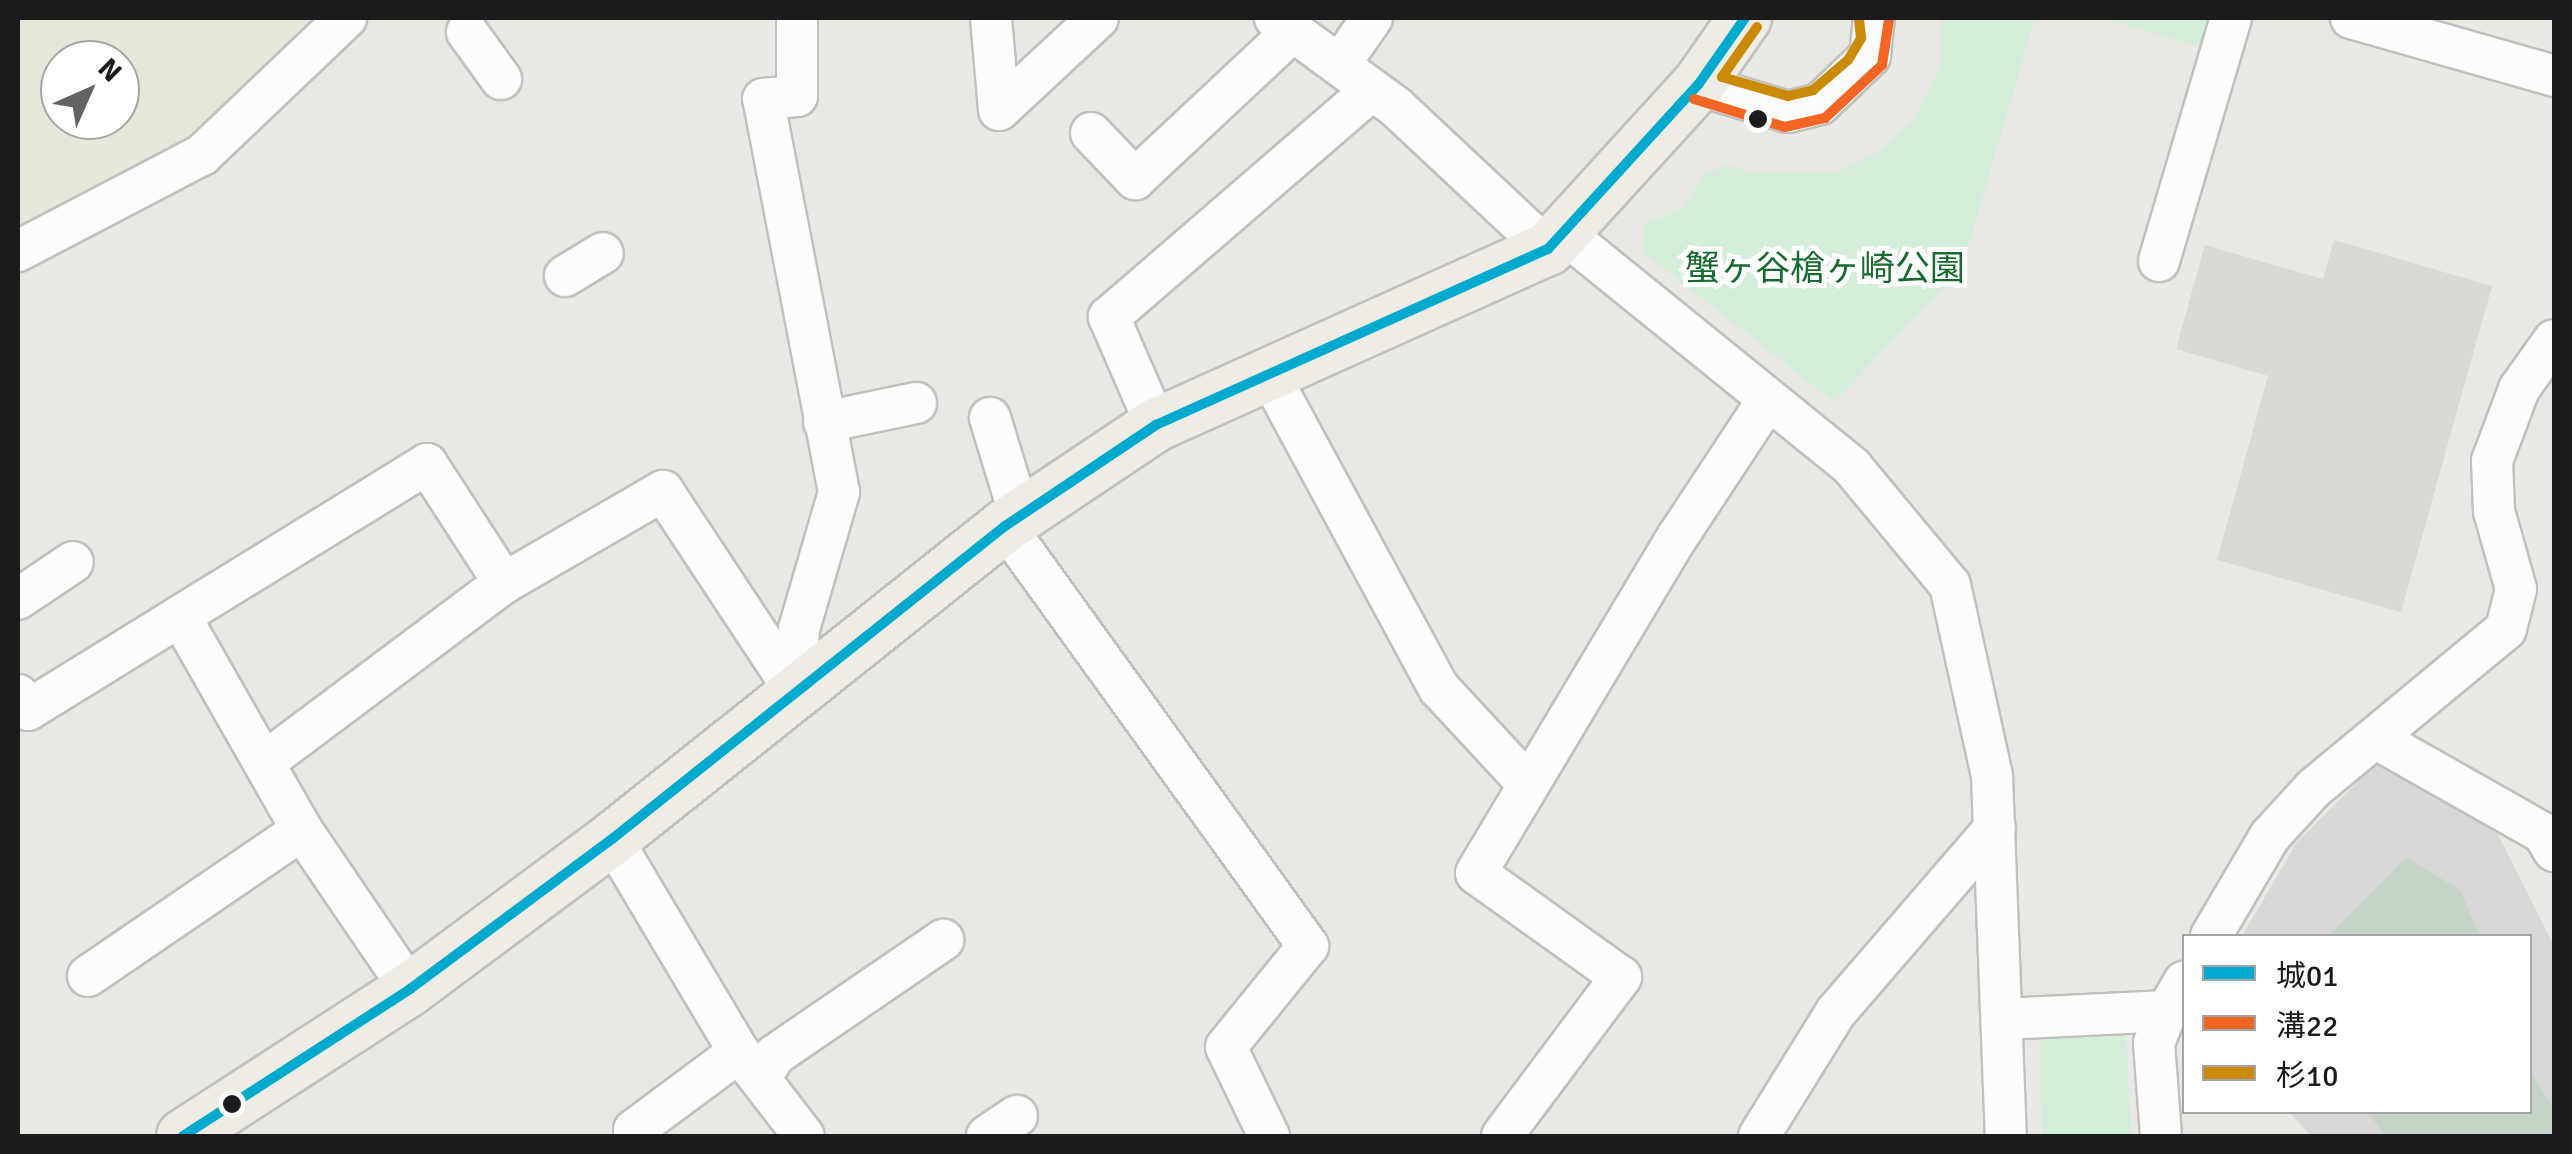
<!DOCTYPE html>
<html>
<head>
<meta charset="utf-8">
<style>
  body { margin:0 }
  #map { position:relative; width:2572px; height:1154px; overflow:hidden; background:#e9e9e4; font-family:Signika,"Noto Sans JP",sans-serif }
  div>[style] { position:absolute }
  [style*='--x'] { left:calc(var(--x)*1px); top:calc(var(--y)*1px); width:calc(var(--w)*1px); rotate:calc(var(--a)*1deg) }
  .residential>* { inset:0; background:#d8d8d5 }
  .religious>* { inset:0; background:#d7d7d5 }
  .farmland>* { inset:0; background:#e5e8d8 }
  .cemetery>* { inset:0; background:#c4d4c7 }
  .park>* { inset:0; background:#d4eed9 }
  .roads { filter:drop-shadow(2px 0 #c0c0be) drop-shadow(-2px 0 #c0c0be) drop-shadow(0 2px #c0c0be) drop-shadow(0 -2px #c0c0be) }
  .minor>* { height:40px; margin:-20px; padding:0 20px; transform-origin:20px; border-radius:20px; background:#fcfcfb }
  .major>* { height:52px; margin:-26px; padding:0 26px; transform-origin:26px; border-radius:26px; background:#eeece4 }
  .bus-1>* { height:10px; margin:-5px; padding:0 5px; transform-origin:5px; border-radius:5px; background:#00a9ce }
  .bus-2>* { height:10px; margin:-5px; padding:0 5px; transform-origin:5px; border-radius:5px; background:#f26522 }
  .bus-3>* { height:10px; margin:-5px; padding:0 5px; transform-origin:5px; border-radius:5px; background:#cb8a05 }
  .dots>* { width:28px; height:28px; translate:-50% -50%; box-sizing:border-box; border:5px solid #fff; border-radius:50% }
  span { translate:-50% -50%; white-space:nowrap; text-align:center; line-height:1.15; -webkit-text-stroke:10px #fff; paint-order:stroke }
  .park-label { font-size:35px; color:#186b2f }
  .frame { position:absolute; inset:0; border:20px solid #1b1b1b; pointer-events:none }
  .legend { position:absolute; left:2182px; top:934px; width:350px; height:180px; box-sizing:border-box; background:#fff; border:2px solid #a4a4a4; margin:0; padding:12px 18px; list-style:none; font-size:30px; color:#1b1b1b }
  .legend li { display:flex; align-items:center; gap:20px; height:50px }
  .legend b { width:50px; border:2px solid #a4a4a4 }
  .north { position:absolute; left:40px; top:40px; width:100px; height:100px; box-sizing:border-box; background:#fff; border:2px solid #a4a4a4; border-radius:50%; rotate:45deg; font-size:28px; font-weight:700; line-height:40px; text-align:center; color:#1b1b1b }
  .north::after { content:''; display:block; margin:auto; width:35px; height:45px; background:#636361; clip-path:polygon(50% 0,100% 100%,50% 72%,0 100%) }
</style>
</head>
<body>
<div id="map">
  <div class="residential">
    <div style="clip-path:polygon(2334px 240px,2492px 286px,2401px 612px,2217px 560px,2268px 376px,2176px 349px,2205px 245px,2323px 279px)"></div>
  </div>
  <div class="religious">
    <div style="clip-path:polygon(2379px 761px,2492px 823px,2554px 946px,2554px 1136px,2311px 1136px,2289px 1112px,2530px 1112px,2530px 936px,2242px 936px,2297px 842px)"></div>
  </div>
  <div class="farmland">
    <div style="clip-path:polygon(evenodd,18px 18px,325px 18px,199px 132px,84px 206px,18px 232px,18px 18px,60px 60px,120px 60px,120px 120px,60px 120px,60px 60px)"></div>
  </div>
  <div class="cemetery">
    <div style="clip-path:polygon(2406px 857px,2460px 890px,2480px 936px,2329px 936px)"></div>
    <div style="clip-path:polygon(2530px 1072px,2554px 1108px,2554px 1136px,2385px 1136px,2368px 1112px,2530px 1112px)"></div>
  </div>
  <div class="park">
    <div style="clip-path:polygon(1941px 18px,2035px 18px,1961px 271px,1834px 402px,1643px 252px,1644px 224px,1681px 210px,1705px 174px,1727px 165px,1755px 173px,1837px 172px,1878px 152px,1915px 118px,1940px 67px)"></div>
    <div style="clip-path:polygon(2103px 18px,2214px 18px,2203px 48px)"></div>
    <div style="clip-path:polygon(2126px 1029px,2131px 1136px,2042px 1136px,2039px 1031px)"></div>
  </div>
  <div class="roads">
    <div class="minor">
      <div style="--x:991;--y:18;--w:92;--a:85"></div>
      <div style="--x:999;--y:110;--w:135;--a:-42.9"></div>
      <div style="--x:1275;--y:18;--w:150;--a:36.3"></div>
      <div style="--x:1396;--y:107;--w:208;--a:43.1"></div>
      <div style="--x:2351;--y:18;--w:211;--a:15.9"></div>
      <div style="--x:467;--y:32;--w:58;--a:54.1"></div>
      <div style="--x:1340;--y:64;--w:56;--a:-55.2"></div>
      <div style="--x:1698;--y:85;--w:94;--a:16.7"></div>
      <div style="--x:1788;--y:112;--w:33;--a:-14"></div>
      <div style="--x:1820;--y:104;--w:69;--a:-43.8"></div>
      <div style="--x:1870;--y:56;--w:38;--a:-84"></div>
      <div style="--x:1091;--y:133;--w:64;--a:46.3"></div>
      <div style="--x:1135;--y:179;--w:215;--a:-43.1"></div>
      <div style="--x:1566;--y:235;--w:368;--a:39"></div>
      <div style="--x:1852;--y:467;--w:153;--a:50.3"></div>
      <div style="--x:1950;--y:585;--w:196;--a:77.6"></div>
      <div style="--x:1992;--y:776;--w:360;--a:87.8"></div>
      <div style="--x:18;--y:251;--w:208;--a:-27.6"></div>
      <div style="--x:202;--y:155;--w:199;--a:-43.6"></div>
      <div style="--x:2159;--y:261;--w:253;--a:-73.5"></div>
      <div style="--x:565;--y:276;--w:44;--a:-31.2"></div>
      <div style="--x:1270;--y:376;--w:355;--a:61.6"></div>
      <div style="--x:1439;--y:688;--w:131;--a:47.2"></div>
      <div style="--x:990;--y:418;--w:102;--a:73"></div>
      <div style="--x:824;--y:422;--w:94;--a:-11.7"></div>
      <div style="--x:1156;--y:425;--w:118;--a:-113.5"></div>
      <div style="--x:1109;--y:317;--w:346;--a:-40.8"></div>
      <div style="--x:1005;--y:526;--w:518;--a:54.19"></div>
      <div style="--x:1308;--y:946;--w:130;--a:129.1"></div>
      <div style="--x:1226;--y:1047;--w:99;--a:64.2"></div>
      <div style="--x:18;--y:599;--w:66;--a:-33.9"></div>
      <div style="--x:795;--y:691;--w:62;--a:-86.3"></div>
      <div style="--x:799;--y:629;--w:143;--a:-73.7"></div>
      <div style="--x:839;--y:492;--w:400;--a:-100.9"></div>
      <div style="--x:763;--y:99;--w:34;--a:-5"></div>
      <div style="--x:797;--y:96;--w:78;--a:-90"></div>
      <div style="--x:18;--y:695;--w:18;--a:56"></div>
      <div style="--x:28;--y:710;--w:179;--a:-31.7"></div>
      <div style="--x:2375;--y:738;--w:193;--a:29.5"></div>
      <div style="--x:2543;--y:833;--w:21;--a:59"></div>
      <div style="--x:266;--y:761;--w:297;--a:-36.8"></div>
      <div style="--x:504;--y:583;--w:184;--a:-30.1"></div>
      <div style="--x:663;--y:491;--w:240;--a:56.6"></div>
      <div style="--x:612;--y:839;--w:248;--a:59.2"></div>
      <div style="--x:739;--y:1052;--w:106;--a:52.3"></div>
      <div style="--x:2211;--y:936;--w:116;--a:-59.5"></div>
      <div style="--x:2270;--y:836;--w:65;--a:-47.5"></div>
      <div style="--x:2314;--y:788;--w:249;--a:-39.6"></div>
      <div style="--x:2506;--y:629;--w:41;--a:-76"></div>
      <div style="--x:2516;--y:589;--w:81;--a:-105.8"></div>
      <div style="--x:2494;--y:511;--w:50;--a:-92.3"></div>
      <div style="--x:2492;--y:461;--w:77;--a:-69.4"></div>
      <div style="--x:2519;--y:389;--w:60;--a:-54.5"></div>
      <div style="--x:88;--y:976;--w:259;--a:-34.3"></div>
      <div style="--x:410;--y:989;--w:192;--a:-124.2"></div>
      <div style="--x:302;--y:830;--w:246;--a:-119.7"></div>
      <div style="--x:180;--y:616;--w:290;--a:-31.6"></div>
      <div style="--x:427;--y:464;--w:142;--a:57.1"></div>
      <div style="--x:2002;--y:1019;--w:165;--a:-2.8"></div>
      <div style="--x:2167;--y:1011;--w:34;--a:-60"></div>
      <div style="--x:762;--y:1075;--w:24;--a:-57"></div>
      <div style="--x:775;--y:1055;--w:204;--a:-34.4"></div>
      <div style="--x:638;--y:1136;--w:7;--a:-124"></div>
      <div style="--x:634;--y:1130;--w:131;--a:-36.6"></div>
      <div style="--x:987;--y:1136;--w:36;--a:-34"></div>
      <div style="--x:1502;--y:1136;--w:199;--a:-53.2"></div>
      <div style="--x:1621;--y:977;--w:178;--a:-144.4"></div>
      <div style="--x:1476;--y:873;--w:393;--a:-59.1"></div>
      <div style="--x:1678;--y:536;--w:162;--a:-56.6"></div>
      <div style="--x:1759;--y:1136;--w:146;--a:-58.2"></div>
      <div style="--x:1836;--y:1012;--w:243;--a:-49.2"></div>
      <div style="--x:2161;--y:1136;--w:93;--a:-94.3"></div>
      <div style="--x:2154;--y:1043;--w:35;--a:-68"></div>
    </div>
    <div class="major">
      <div style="--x:183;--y:1136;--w:270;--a:-32.9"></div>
      <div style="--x:410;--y:989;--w:252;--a:-36.6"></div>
      <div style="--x:612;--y:839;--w:502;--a:-38.54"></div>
      <div style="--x:1005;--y:526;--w:182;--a:-33.8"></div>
      <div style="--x:1156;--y:425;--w:430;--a:-24.2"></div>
      <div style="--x:1548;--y:249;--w:222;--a:-47.6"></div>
      <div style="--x:1698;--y:85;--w:82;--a:-55"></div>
    </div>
  </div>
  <div class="bus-1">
    <div style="--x:183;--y:1136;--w:270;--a:-32.9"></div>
    <div style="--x:410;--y:989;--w:252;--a:-36.6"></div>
    <div style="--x:612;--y:839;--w:502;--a:-38.54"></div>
    <div style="--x:1005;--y:526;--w:182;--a:-33.8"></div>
    <div style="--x:1156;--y:425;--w:430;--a:-24.2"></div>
    <div style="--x:1548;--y:249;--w:222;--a:-47.6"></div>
    <div style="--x:1698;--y:85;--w:82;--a:-55"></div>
  </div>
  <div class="bus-2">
    <div style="--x:1694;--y:99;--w:95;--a:17.1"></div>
    <div style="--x:1785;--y:127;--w:41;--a:-12.7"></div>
    <div style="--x:1825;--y:118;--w:78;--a:-42.9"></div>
    <div style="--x:1882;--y:65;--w:46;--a:-81.2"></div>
  </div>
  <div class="bus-3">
    <div style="--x:1757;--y:27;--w:61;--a:125"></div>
    <div style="--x:1722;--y:77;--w:69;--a:16.1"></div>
    <div style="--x:1788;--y:96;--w:26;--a:-13"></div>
    <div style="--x:1813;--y:90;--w:46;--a:-40.6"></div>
    <div style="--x:1848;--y:60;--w:26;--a:-59"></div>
    <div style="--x:1861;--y:38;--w:19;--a:-96"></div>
  </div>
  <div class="dots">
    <div style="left:1758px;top:119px;background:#1b1b1b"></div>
    <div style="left:232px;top:1104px;background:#1b1b1b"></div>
  </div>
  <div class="park-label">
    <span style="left:1825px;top:269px">蟹ヶ谷槍ヶ崎公園</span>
  </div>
  <div class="frame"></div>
  <ul class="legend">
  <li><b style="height:12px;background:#00a9ce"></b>城01</li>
  <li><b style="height:12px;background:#f26522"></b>溝22</li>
  <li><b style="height:12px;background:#cb8a05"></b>杉10</li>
  </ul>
  <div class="north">N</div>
</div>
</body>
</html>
